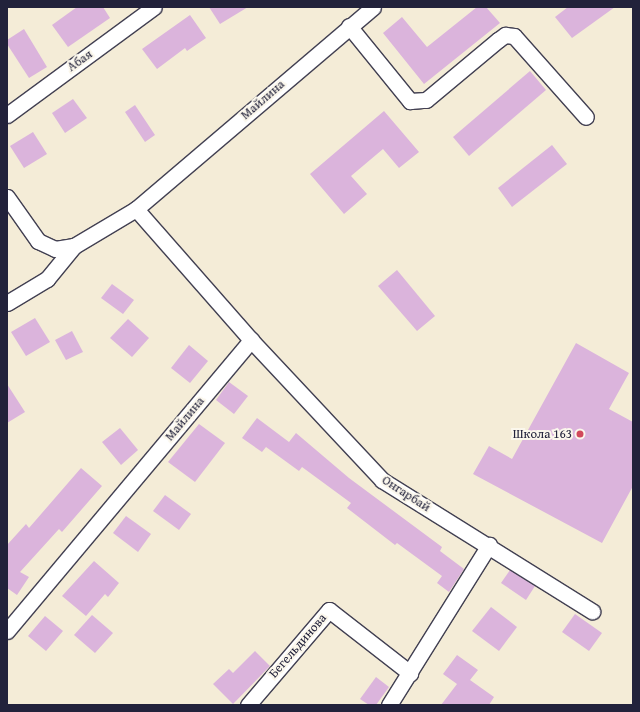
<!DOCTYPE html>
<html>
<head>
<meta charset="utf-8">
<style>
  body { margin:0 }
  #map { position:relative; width:640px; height:712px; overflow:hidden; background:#f4ecd7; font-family:"Gentium Book Plus",serif }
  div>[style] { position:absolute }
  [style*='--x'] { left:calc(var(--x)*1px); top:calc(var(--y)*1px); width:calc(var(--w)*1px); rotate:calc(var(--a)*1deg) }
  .building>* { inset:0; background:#dbb4dc }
  .roads { filter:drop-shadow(1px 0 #424052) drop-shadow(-1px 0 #424052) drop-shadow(0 1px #424052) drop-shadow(0 -1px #424052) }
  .minor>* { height:15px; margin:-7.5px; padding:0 7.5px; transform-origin:7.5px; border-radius:7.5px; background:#fff }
  .dots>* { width:11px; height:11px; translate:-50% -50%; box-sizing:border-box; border:2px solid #fbf7ec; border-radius:50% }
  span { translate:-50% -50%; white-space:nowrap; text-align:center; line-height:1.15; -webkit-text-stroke:4px #fbf7ec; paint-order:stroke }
  .street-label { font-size:13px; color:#22223b }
  .poi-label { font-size:13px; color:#22223b }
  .right { translate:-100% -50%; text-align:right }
  .frame { position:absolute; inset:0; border:8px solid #22223b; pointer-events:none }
</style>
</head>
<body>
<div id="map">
  <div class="building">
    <div style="clip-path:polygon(77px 7px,103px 7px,110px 18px,68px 47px,52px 25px)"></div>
    <div style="clip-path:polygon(209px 7px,248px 7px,220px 24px)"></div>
    <div style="clip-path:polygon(477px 7px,486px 7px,500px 23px,424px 84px,383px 33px,402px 17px,427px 47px)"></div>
    <div style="clip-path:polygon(568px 7px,615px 7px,572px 38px,555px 17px)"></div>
    <div style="clip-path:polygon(190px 15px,206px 38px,187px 51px,185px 48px,157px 69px,142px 49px)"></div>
    <div style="clip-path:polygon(24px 29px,47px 67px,29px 78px,7px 44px,7px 40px)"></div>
    <div style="clip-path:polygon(530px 71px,546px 90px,469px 156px,453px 137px)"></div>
    <div style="clip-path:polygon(73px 99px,87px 118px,65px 133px,52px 113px)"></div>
    <div style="clip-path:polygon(135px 105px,155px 135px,145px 142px,125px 112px)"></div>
    <div style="clip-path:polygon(384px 111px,419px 152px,399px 168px,383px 149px,351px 176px,367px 194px,344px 214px,310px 174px)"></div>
    <div style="clip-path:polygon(33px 132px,47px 154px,24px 168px,10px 146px)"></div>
    <div style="clip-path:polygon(552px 145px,567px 164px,512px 207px,498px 188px)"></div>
    <div style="clip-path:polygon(397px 270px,435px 316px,417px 331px,378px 286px)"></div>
    <div style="clip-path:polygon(112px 284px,134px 300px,123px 314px,101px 298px)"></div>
    <div style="clip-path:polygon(35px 318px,50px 342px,26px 356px,11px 332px)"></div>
    <div style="clip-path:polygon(128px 319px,149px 338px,132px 357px,110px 338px)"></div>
    <div style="clip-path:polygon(72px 331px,83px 352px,66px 360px,55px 340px)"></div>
    <div style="clip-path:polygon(576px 343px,629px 373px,609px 409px,633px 422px,633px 486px,602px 543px,473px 474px,489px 446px,512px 459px)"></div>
    <div style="clip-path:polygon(189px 345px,208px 361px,190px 383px,171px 368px)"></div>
    <div style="clip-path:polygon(229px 382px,248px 396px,234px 414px,216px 400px)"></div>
    <div style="clip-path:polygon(7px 384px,25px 412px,7px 423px)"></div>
    <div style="clip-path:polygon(257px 418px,289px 442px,296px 433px,349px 478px,442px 547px,440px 551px,464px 569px,449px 592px,437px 583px,442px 576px,397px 543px,395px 545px,347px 508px,351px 503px,302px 467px,299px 471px,266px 447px,262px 452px,242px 438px)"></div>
    <div style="clip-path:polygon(199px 424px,225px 443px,195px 482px,168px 462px)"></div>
    <div style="clip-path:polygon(120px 428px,138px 450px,121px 465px,102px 442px)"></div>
    <div style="clip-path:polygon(81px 468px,102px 486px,62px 532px,59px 529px,20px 572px,29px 577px,17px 595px,7px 588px,7px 545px,26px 524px,29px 528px)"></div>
    <div style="clip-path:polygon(165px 495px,191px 514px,179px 530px,153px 511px)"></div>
    <div style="clip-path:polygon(126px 516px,151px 534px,138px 552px,113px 533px)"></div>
    <div style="clip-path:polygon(94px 561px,119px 583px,108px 597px,105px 594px,86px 616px,62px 596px)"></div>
    <div style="clip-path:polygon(510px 570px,535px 586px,526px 600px,501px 583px)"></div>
    <div style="clip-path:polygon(491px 607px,517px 627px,499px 651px,472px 631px)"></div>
    <div style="clip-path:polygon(575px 614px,602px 633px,589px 651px,562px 632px)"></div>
    <div style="clip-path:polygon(92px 615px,113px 633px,95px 653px,74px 635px)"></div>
    <div style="clip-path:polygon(45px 616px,63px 631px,46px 651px,28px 636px)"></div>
    <div style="clip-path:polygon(255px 651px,270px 666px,233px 704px,213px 684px,229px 669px,233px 673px)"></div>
    <div style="clip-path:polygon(457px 655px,478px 670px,470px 680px,494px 697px,489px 705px,441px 705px,457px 684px,443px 674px)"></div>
    <div style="clip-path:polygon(376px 677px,389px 687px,376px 705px,369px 705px,360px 699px)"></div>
  </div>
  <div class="roads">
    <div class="minor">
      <div style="--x:349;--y:26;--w:97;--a:50.9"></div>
      <div style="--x:410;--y:101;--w:16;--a:-4"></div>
      <div style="--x:426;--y:100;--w:94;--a:-39.8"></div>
      <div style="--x:498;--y:40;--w:9;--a:-36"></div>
      <div style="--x:505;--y:35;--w:9;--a:6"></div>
      <div style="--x:514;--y:36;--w:108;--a:48.4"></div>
      <div style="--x:7;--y:115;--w:182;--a:-36.3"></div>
      <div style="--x:7;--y:197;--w:54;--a:54.8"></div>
      <div style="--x:38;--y:241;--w:19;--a:25"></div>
      <div style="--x:55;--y:249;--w:19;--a:-9"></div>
      <div style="--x:74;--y:246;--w:72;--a:-30.8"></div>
      <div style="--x:136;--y:209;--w:311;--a:-40.4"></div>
      <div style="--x:136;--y:209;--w:174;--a:48.7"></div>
      <div style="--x:251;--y:340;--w:192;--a:46.9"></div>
      <div style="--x:382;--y:480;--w:248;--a:32"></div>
      <div style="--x:7;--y:303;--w:47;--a:-31"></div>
      <div style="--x:47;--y:279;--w:43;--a:-50.7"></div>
      <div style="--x:7;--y:631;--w:380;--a:-50"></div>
      <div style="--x:248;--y:705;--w:125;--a:-49.5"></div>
      <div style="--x:329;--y:610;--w:103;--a:37.9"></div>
      <div style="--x:389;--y:705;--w:189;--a:-58"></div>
    </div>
  </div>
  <div class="dots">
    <div style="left:580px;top:434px;background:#d1495b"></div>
  </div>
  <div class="street-label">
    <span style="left:80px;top:61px;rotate:-36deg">Абая</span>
    <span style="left:263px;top:100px;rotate:-41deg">Майлина</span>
    <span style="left:185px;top:419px;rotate:-50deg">Майлина</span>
    <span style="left:406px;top:494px;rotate:33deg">Онгарбай</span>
    <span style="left:298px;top:646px;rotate:-49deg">Бегельдинова</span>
  </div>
  <div class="poi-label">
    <span class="right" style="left:572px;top:434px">Школа 163</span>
  </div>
  <div class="frame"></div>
</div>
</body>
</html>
